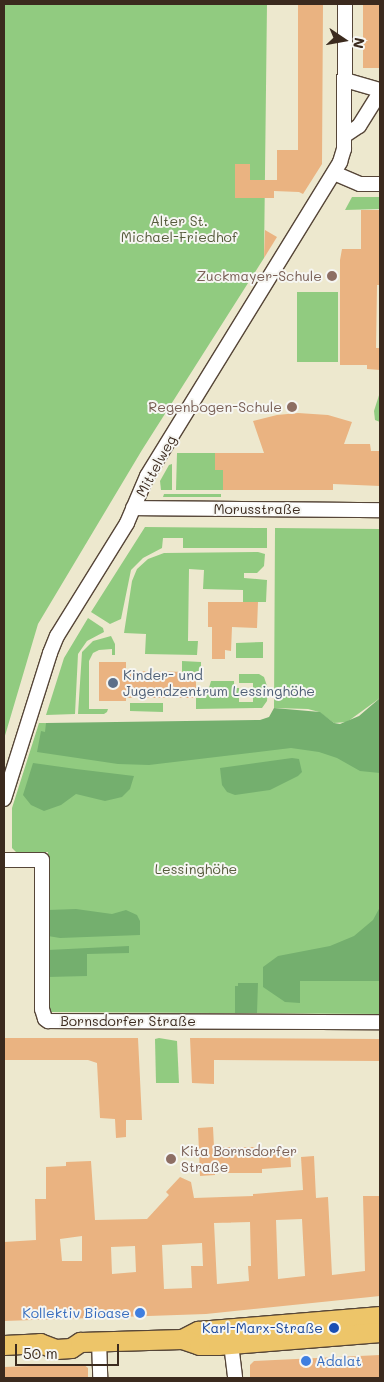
<!DOCTYPE html>
<html>
<head>
<meta charset="utf-8">
<style>
  body { margin:0 }
  #map { position:relative; width:384px; height:1382px; overflow:hidden; background:#ede8ce; font-family:Mali,sans-serif }
  div>[style] { position:absolute }
  [style*='--x'] { left:calc(var(--x)*1px); top:calc(var(--y)*1px); width:calc(var(--w)*1px); rotate:calc(var(--a)*1deg) }
  .green>* { inset:0; background:#91cb80 }
  .forest>* { inset:0; background:#74af6e }
  .building>* { inset:0; background:#eab381 }
  .roads { filter:drop-shadow(1px 0 #564638) drop-shadow(-1px 0 #564638) drop-shadow(0 1px #564638) drop-shadow(0 -1px #564638) }
  .minor>* { height:14px; margin:-7px; padding:0 7px; transform-origin:7px; border-radius:7px; background:#fff }
  .major>* { height:19px; margin:-9.5px; padding:0 9.5px; transform-origin:9.5px; border-radius:9.5px; background:#edc569 }
  .dots>* { width:14px; height:14px; translate:-50% -50%; box-sizing:border-box; border:2px solid #f6f6f2; border-radius:50% }
  span { translate:-50% -50%; white-space:nowrap; text-align:center; line-height:1.15; -webkit-text-stroke:4px #f6f6f2; paint-order:stroke }
  .park-label { font-size:14px; color:#555a3b }
  .education-label { font-size:14px; color:#785e54 }
  .right { translate:-100% -50%; text-align:right }
  .left { translate:0 -50%; text-align:left }
  .street-label { font-size:14px; color:#3b2a1e }
  .service-label { font-size:14px; color:#4e5e75 }
  .shop-label { font-size:14px; color:#366cbe }
  .transit-label { font-size:14px; color:#164399 }
  .frame { position:absolute; inset:0; border:5px solid #3b2a1e; pointer-events:none }
  .north { position:absolute; left:319px; top:15px; width:50px; height:50px; -webkit-text-stroke:4px #f6f6f2; paint-order:stroke; rotate:102deg; font-size:14px; font-weight:700; line-height:20px; text-align:center; color:#3b2a1e }
  .north::after { content:''; display:block; margin:auto; width:18px; height:22px; background:#3b2a1e; clip-path:polygon(50% 0,100% 100%,50% 72%,0 100%) }
  .scale { position:absolute; left:15px; top:1344px; width:104px; height:22px; box-sizing:border-box; border:2px solid #3b2a1e; border-top:0; padding-left:6px; font-size:15px; line-height:18px; white-space:nowrap; color:#3b2a1e; -webkit-text-stroke:4px #f6f6f2; paint-order:stroke }
</style>
</head>
<body>
<div id="map">
  <div class="green">
    <div style="clip-path:polygon(4px 4px,267px 4px,264px 258px,142px 450px,38px 624px,4px 739px)"></div>
    <div style="clip-path:polygon(352px 197px,380px 197px,380px 209px,345px 210px)"></div>
    <div style="clip-path:polygon(297px 292px,338px 292px,338px 362px,297px 362px)"></div>
    <div style="clip-path:polygon(380px 392px,380px 422px,375px 420px,374px 411px)"></div>
    <div style="clip-path:polygon(177px 453px,215px 453px,267px 490px,176px 490px)"></div>
    <div style="clip-path:polygon(172px 464px,172px 490px,161px 490px,160px 481px,169px 465px)"></div>
    <div style="clip-path:polygon(164px 494px,221px 494px,221px 497px,163px 497px)"></div>
    <div style="clip-path:polygon(145px 527px,267px 528px,267px 548px,183px 548px,183px 538px,163px 538px,162px 548px,143px 558px,131px 570px,121px 619px,110px 624px,91px 612px)"></div>
    <div style="clip-path:polygon(275px 528px,380px 529px,380px 698px,347px 722px,334px 723px,319px 712px,308px 709px,274px 708px)"></div>
    <div style="clip-path:polygon(258px 552px,265px 554px,264px 566px,257px 573px,244px 573px,244px 578px,267px 580px,266px 602px,243px 602px,243px 590px,203px 589px,204px 570px,189px 569px,188px 641px,198px 641px,197px 655px,145px 654px,146px 634px,124px 633px,132px 581px,137px 569px,148px 559px,164px 553px)"></div>
    <div style="clip-path:polygon(88px 618px,103px 628px,104px 632px,87px 641px,78px 654px,75px 714px,46px 715px,64px 658px)"></div>
    <div style="clip-path:polygon(111px 636px,115px 644px,115px 655px,112px 655px,112px 649px,99px 650px,93px 653px,89px 661px,89px 709px,108px 709px,107px 712px,104px 714px,78px 714px,82px 652px,93px 641px)"></div>
    <div style="clip-path:polygon(263px 642px,263px 658px,236px 658px,236px 643px)"></div>
    <div style="clip-path:polygon(182px 661px,201px 662px,201px 674px,182px 672px)"></div>
    <div style="clip-path:polygon(239px 674px,259px 674px,264px 677px,268px 689px,267px 701px,262px 708px,196px 709px,196px 698px,206px 698px,211px 681px,234px 681px,234px 688px,239px 688px,239px 702px,253px 702px,253px 683px,239px 683px)"></div>
    <div style="clip-path:polygon(130px 703px,163px 703px,163px 712px,130px 711px)"></div>
    <div style="clip-path:polygon(39px 723px,380px 725px,380px 923px,349px 980px,380px 981px,380px 1014px,49px 1012px,48px 852px,16px 852px,12px 848px,12px 808px)"></div>
    <div style="clip-path:polygon(159px 1038px,177px 1041px,179px 1083px,156px 1083px,155px 1039px)"></div>
  </div>
  <div class="forest">
    <div style="clip-path:polygon(380px 698px,380px 773px,360px 771px,337px 758px,319px 752px,291px 748px,149px 765px,118px 764px,37px 752px,41px 731px,45px 732px,46px 723px,260px 720px,269px 717px,274px 708px,320px 712px,334px 723px,340px 724px,359px 716px)"></div>
    <div style="clip-path:polygon(292px 758px,299px 759px,302px 772px,298px 776px,270px 790px,235px 795px,227px 792px,222px 785px,220px 768px)"></div>
    <div style="clip-path:polygon(33px 763px,76px 769px,134px 776px,130px 789px,122px 797px,105px 801px,76px 794px,61px 805px,44px 811px,31px 805px,23px 795px)"></div>
    <div style="clip-path:polygon(380px 907px,380px 981px,300px 981px,300px 1003px,285px 1002px,263px 987px,263px 967px,278px 956px,330px 946px,354px 936px,373px 920px)"></div>
    <div style="clip-path:polygon(76px 909px,112px 914px,126px 910px,137px 915px,140px 921px,140px 935px,60px 938px,48px 936px,48px 910px)"></div>
    <div style="clip-path:polygon(129px 946px,129px 953px,87px 954px,87px 976px,48px 977px,48px 950px)"></div>
    <div style="clip-path:polygon(238px 983px,258px 983px,257px 1013px,235px 1013px,235px 986px,238px 986px)"></div>
  </div>
  <div class="building">
    <div style="clip-path:polygon(298px 4px,323px 4px,322px 164px,303px 194px,299px 192px,274px 191px,274px 198px,235px 198px,235px 164px,250px 164px,250px 180px,277px 180px,277px 150px,298px 150px)"></div>
    <div style="clip-path:polygon(363px 4px,380px 4px,380px 68px,363px 68px)"></div>
    <div style="clip-path:polygon(361px 210px,380px 210px,380px 285px,377px 285px,376px 348px,380px 348px,380px 370px,367px 369px,367px 365px,340px 365px,340px 260px,342px 249px,361px 249px)"></div>
    <div style="clip-path:polygon(265px 230px,277px 237px,264px 258px)"></div>
    <div style="clip-path:polygon(298px 413px,328px 415px,352px 422px,344px 444px,370px 444px,371px 451px,380px 451px,380px 486px,333px 484px,333px 490px,223px 490px,223px 470px,215px 470px,215px 453px,264px 453px,253px 421px,277px 415px)"></div>
    <div style="clip-path:polygon(208px 602px,258px 602px,257px 628px,232px 627px,231px 651px,225px 650px,225px 659px,212px 659px,212px 627px,208px 627px)"></div>
    <div style="clip-path:polygon(99px 662px,126px 662px,126px 671px,196px 672px,196px 698px,126px 698px,126px 701px,99px 701px)"></div>
    <div style="clip-path:polygon(4px 1038px,138px 1038px,142px 1120px,126px 1120px,126px 1137px,116px 1138px,115px 1119px,100px 1118px,97px 1063px,88px 1060px,4px 1060px)"></div>
    <div style="clip-path:polygon(190px 1038px,380px 1039px,380px 1061px,214px 1060px,214px 1084px,192px 1083px)"></div>
    <div style="clip-path:polygon(213px 1127px,214px 1147px,261px 1147px,261px 1150px,290px 1149px,291px 1167px,262px 1169px,262px 1173px,215px 1173px,215px 1175px,200px 1176px,198px 1128px)"></div>
    <div style="clip-path:polygon(evenodd,314px 1156px,316px 1198px,328px 1197px,332px 1275px,365px 1271px,363px 1196px,380px 1196px,380px 1296px,206px 1314px,4px 1321px,4px 1242px,36px 1240px,35px 1199px,46px 1199px,46px 1167px,66px 1166px,66px 1162px,91px 1161px,95px 1220px,147px 1219px,169px 1195px,166px 1192px,180px 1177px,191px 1182px,194px 1198px,253px 1196px,253px 1194px,303px 1190px,301px 1157px,314px 1156px,302px 1219px,305px 1276px,278px 1279px,276px 1220px,302px 1219px,314px 1156px,250px 1222px,251px 1266px,248px 1266px,249px 1281px,217px 1284px,214px 1223px,250px 1222px,314px 1156px,82px 1236px,82px 1261px,62px 1261px,60px 1239px,82px 1236px,314px 1156px,202px 1243px,203px 1266px,191px 1266px,192px 1288px,164px 1289px,162px 1245px,202px 1243px,314px 1156px,135px 1246px,136px 1272px,112px 1274px,111px 1247px,135px 1246px)"></div>
    <div style="clip-path:polygon(380px 1355px,380px 1378px,250px 1378px,250px 1365px,254px 1361px)"></div>
    <div style="clip-path:polygon(83px 1364px,88px 1368px,88px 1378px,4px 1378px,4px 1367px)"></div>
  </div>
  <div class="roads">
    <div class="minor">
      <div style="--x:345;--y:80;--w:36;--a:16"></div>
      <div style="--x:344;--y:136;--w:18;--a:-34"></div>
      <div style="--x:359;--y:126;--w:40;--a:-58"></div>
      <div style="--x:334;--y:173;--w:28;--a:23"></div>
      <div style="--x:360;--y:184;--w:20;--a:0"></div>
      <div style="--x:133;--y:508;--w:247;--a:0.5"></div>
      <div style="--x:4;--y:799;--w:153;--a:-72.5"></div>
      <div style="--x:50;--y:653;--w:18;--a:-68"></div>
      <div style="--x:57;--y:636;--w:133;--a:-58.2"></div>
      <div style="--x:127;--y:523;--w:51;--a:-66.9"></div>
      <div style="--x:147;--y:476;--w:369;--a:-58.4"></div>
      <div style="--x:340;--y:162;--w:14;--a:-73"></div>
      <div style="--x:344;--y:149;--w:145;--a:-89.6"></div>
      <div style="--x:4;--y:860;--w:38;--a:0"></div>
      <div style="--x:42;--y:860;--w:149;--a:90"></div>
      <div style="--x:42;--y:1009;--w:10;--a:73"></div>
      <div style="--x:45;--y:1019;--w:4;--a:34"></div>
      <div style="--x:48;--y:1021;--w:332;--a:0.2"></div>
      <div style="--x:99;--y:1341;--w:37;--a:88"></div>
      <div style="--x:231;--y:1344;--w:34;--a:83"></div>
    </div>
    <div class="major">
      <div style="--x:182;--y:1339;--w:18;--a:-27"></div>
      <div style="--x:198;--y:1331;--w:183;--a:-4.7"></div>
      <div style="--x:4;--y:1345;--w:36;--a:-3"></div>
      <div style="--x:40;--y:1343;--w:17;--a:21"></div>
      <div style="--x:56;--y:1349;--w:15;--a:-4"></div>
      <div style="--x:71;--y:1348;--w:11;--a:-34"></div>
      <div style="--x:80;--y:1342;--w:102;--a:-1.7"></div>
      <div style="--x:182;--y:1339;--w:18;--a:19"></div>
      <div style="--x:199;--y:1345;--w:19;--a:0"></div>
      <div style="--x:218;--y:1345;--w:163;--a:-4.6"></div>
    </div>
  </div>
  <div class="dots">
    <div style="left:332px;top:276px;background:#8d6e63"></div>
    <div style="left:292px;top:407px;background:#8d6e63"></div>
    <div style="left:113px;top:683px;background:#5c6f8a"></div>
    <div style="left:171px;top:1159px;background:#8d6e63"></div>
    <div style="left:140px;top:1313px;background:#3f7fe0"></div>
    <div style="left:334px;top:1328px;background:#1a4fb4"></div>
    <div style="left:306px;top:1361px;background:#3f7fe0"></div>
  </div>
  <div class="park-label">
    <span style="left:179px;top:229px">Alter St.<br>Michael-Friedhof</span>
    <span style="left:196px;top:869px">Lessinghöhe</span>
  </div>
  <div class="education-label">
    <span class="right" style="left:322px;top:276px">Zuckmayer-Schule</span>
    <span class="right" style="left:282px;top:407px">Regenbogen-Schule</span>
    <span class="left" style="left:181px;top:1159px">Kita Bornsdorfer<br>Straße</span>
  </div>
  <div class="street-label">
    <span style="left:156px;top:466px;rotate:-61deg">Mittelweg</span>
    <span style="left:257px;top:509px">Morusstraße</span>
    <span style="left:128px;top:1021px">Bornsdorfer Straße</span>
  </div>
  <div class="service-label">
    <span class="left" style="left:123px;top:683px">Kinder- und<br>Jugendzentrum Lessinghöhe</span>
  </div>
  <div class="shop-label">
    <span class="right" style="left:130px;top:1313px">Kollektiv Bioase</span>
    <span class="left" style="left:316px;top:1361px">Adalat</span>
  </div>
  <div class="transit-label">
    <span class="right" style="left:323px;top:1328px">Karl-Marx-Straße</span>
  </div>
  <div class="frame"></div>
  <div class="north">N</div>
  <div class="scale">50 m</div>
</div>
</body>
</html>
